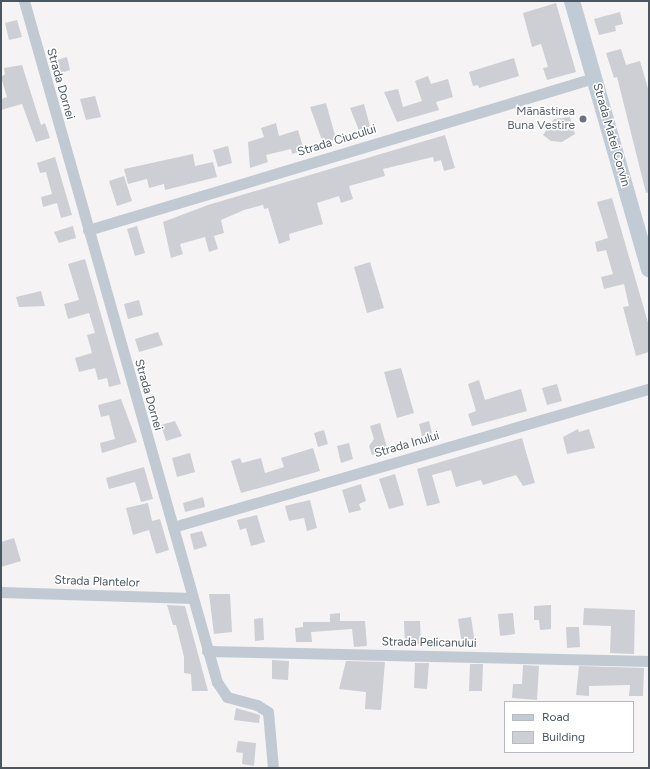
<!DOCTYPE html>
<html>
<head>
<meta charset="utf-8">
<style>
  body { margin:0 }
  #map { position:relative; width:650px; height:769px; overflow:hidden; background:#f5f3f3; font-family:Figtree,sans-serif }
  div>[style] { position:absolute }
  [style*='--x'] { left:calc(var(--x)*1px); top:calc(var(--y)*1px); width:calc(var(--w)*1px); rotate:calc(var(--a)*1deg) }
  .building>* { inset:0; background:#cdcfd5 }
  .minor>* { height:11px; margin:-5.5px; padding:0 5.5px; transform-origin:5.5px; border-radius:5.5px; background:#c1cad2 }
  .secondary>* { height:16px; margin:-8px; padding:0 8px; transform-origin:8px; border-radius:8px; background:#c1cbd6 }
  .dots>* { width:11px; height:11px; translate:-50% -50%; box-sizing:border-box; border:2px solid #fff; border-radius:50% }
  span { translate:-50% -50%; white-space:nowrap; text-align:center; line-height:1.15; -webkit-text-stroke:3px #fff; paint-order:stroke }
  .street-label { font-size:12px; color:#4a5661 }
  .worship-label { font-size:12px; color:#5b616d }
  .right { translate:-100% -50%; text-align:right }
  .frame { position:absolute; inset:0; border:2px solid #4a5661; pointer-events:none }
  .legend { position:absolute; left:504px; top:701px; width:130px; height:52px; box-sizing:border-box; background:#fff; border:1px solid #b7bbc0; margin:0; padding:5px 7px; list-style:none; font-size:12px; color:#4a5661 }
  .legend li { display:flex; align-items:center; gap:8px; height:20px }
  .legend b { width:20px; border:1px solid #b7bbc0 }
</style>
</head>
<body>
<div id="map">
  <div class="building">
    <div style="clip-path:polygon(556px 3px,576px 72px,547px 80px,543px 68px,548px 67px,541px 44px,532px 47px,523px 13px)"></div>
    <div style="clip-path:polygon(620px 12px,623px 24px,615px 26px,616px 31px,599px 35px,594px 19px)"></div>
    <div style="clip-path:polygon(17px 20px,22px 37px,9px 40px,5px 23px)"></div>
    <div style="clip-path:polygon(621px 49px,626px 65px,640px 61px,649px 92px,649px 192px,646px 193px,617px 77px,614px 78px,606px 53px)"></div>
    <div style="clip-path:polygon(67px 57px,70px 70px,58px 74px,54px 61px)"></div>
    <div style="clip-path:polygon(514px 58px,519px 76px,479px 88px,478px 85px,473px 86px,469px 72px)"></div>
    <div style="clip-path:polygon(22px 65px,41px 125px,45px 123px,50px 138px,36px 142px,22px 104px,1px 110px,1px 99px,7px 97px,1px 77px,5px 74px,4px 68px)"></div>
    <div style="clip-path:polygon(428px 76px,431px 84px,448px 79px,453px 97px,436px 102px,439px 110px,397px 122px,384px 92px,398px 89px,403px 107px,422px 101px,415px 81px)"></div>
    <div style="clip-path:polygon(95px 96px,101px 117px,86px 120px,80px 99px)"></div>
    <div style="clip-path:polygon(326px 103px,336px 139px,323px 143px,310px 107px)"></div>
    <div style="clip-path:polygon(364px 104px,371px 130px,360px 133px,350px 108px)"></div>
    <div style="clip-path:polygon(570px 117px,575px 134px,562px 142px,551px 141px,543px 135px,554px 119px)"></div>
    <div style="clip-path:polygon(276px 123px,279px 136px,298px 130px,304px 150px,292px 154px,291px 149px,266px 155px,268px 162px,250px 168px,248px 142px,264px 137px,261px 128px)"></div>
    <div style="clip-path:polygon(445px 135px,455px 168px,444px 171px,441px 160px,434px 162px,433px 157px,383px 169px,385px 176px,349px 186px,353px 199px,341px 203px,339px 196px,317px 203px,323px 224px,289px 234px,290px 240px,279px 244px,268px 208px,264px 209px,263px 205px,244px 210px,221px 220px,224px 233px,214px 236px,218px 249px,209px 252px,205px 237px,180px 244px,183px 254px,171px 258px,163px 222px,208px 205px)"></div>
    <div style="clip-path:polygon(228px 146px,232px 163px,218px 167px,213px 150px)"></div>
    <div style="clip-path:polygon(193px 154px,195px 166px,213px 162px,217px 177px,165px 190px,164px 184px,149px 188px,147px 179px,128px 184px,124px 169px)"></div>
    <div style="clip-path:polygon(55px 157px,72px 215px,61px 218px,57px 203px,43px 207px,41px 197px,52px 194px,46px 172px,40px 173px,37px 163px)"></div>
    <div style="clip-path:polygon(124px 176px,132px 201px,117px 206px,109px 181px)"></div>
    <div style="clip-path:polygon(612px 198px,649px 326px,649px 352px,636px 356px,623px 307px,629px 306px,624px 284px,604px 289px,601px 277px,613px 274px,606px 250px,597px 252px,595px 242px,608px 238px,597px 202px)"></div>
    <div style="clip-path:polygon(73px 226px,76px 238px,59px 243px,54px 232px)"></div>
    <div style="clip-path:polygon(137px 226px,145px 253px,135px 256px,127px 229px)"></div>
    <div style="clip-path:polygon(85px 259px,121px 384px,109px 387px,107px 378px,98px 380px,95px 368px,79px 372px,75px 358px,92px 353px,87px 335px,95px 333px,89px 313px,68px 319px,64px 304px,79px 300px,68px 264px)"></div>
    <div style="clip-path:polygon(370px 262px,384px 308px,367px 313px,354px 267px)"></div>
    <div style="clip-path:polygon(41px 291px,45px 306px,19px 307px,16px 297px)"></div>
    <div style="clip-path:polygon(139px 300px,143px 315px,128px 319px,124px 304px)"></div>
    <div style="clip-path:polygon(158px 332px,163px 345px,139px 352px,135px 339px)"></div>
    <div style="clip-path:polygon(401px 368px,414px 413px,397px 418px,384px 372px)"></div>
    <div style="clip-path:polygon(479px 380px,485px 400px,521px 389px,527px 411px,472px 426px,468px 414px,476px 411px,468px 384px)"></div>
    <div style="clip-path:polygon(557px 384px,562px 401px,547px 405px,542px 388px)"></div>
    <div style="clip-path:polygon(121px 399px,137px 442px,102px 453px,100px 443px,115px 439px,109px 415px,101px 417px,98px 405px)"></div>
    <div style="clip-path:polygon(175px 421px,182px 436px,166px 441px,161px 425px)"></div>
    <div style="clip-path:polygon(429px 421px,433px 437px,423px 440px,419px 424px)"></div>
    <div style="clip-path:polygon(380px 423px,388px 451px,372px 455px,369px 446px,374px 439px,370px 426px)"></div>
    <div style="clip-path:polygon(578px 429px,579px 432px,589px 429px,595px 448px,567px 454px,563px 437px)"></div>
    <div style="clip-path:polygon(324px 430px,328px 444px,318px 447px,314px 433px)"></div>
    <div style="clip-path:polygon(522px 438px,535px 483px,523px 486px,516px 475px,483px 485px,481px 480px,456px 487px,451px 470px,432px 475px,440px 503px,427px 506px,417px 469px)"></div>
    <div style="clip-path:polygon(349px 443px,353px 459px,341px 463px,337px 446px)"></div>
    <div style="clip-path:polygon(313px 448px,320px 471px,241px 493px,231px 461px,240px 458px,242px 463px,261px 458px,265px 473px,284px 467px,281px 458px)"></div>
    <div style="clip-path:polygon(190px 453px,195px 472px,177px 477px,172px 458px)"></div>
    <div style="clip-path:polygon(144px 467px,153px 499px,141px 502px,135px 482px,109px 489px,106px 478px)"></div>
    <div style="clip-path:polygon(395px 474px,404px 505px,389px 509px,379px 479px)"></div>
    <div style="clip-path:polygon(361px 484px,366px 501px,359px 504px,361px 510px,349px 513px,342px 490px)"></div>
    <div style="clip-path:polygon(203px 497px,205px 507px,185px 512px,183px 503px)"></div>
    <div style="clip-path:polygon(310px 500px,317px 528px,307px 531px,304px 518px,289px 521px,285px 506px)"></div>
    <div style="clip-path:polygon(148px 503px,152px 521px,160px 519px,169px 550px,156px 554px,149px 530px,133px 535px,126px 508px)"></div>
    <div style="clip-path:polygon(257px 515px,265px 542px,251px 546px,246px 528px,240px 530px,237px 520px)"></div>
    <div style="clip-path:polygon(202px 531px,207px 546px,194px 550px,190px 534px)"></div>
    <div style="clip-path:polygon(14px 538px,21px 561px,1px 567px,1px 542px)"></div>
    <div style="clip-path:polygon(209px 594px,230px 594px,232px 632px,214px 634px)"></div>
    <div style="clip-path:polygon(167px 605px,185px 606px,208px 691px,192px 691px,191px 674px,184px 673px,184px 657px,176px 625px,173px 625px)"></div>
    <div style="clip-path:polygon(551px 605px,551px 629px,540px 630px,539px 620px,534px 620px,534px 606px)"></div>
    <div style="clip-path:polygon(584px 608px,635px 610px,634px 654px,610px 653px,611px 626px,583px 625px)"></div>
    <div style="clip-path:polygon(340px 613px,340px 621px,365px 621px,367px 646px,354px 647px,352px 629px,311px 632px,312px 642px,296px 642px,295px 628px,303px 627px,303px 622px,330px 622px,330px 614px)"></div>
    <div style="clip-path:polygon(513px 613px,515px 634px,500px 636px,498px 614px)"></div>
    <div style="clip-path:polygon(471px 617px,475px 644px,462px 645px,458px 619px)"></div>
    <div style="clip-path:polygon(263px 618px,264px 640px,255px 641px,254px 619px)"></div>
    <div style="clip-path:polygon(404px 621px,420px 621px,421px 644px,405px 645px)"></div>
    <div style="clip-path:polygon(566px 627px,579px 627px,580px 647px,567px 648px)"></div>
    <div style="clip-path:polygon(272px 660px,289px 661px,288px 680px,272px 679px)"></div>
    <div style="clip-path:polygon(346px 661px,385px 662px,381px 710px,365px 709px,366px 692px,339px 689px)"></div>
    <div style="clip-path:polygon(415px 663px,429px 663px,427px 689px,414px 688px)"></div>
    <div style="clip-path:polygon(470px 664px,483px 664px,482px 691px,469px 691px)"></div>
    <div style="clip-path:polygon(523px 665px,539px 666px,537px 700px,512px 698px,513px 684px,522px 684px)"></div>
    <div style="clip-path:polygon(579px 666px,644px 668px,643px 696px,629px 696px,630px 685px,589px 686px,589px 696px,576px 695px)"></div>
    <div style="clip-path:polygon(236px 708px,260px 715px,259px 723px,234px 720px)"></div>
    <div style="clip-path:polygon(238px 741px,256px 743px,254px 766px,242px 764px,243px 753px,236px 752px)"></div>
  </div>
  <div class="minor">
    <div style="--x:24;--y:1;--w:708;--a:74.18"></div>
    <div style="--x:217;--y:682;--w:18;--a:56"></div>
    <div style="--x:227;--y:697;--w:31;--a:15"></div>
    <div style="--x:257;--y:705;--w:13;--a:32"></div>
    <div style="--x:268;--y:712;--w:56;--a:84.9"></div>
    <div style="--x:88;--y:230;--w:528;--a:-16.72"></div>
    <div style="--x:173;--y:527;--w:496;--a:-16.2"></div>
    <div style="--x:1;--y:592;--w:191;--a:1.8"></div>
    <div style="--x:207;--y:651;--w:442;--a:1.3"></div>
  </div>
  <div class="secondary">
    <div style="--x:572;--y:1;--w:279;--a:74"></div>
  </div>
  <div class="dots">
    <div style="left:583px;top:119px;background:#6b7280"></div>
  </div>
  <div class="street-label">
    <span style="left:60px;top:84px;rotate:74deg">Strada Dornei</span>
    <span style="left:611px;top:135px;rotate:74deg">Strada Matei Corvin</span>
    <span style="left:337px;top:141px;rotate:-17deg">Strada Ciucului</span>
    <span style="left:148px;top:395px;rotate:74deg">Strada Dornei</span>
    <span style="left:407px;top:445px;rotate:-16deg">Strada Inului</span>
    <span style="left:97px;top:582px;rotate:2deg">Strada Plantelor</span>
    <span style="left:429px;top:643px;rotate:1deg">Strada Pelicanului</span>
  </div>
  <div class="worship-label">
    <span class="right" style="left:575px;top:119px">Mănăstirea<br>Buna Vestire</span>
  </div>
  <div class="frame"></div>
  <ul class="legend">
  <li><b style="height:5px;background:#c1cbd6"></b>Road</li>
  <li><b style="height:11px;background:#cdcfd5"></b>Building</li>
  </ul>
</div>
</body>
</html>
